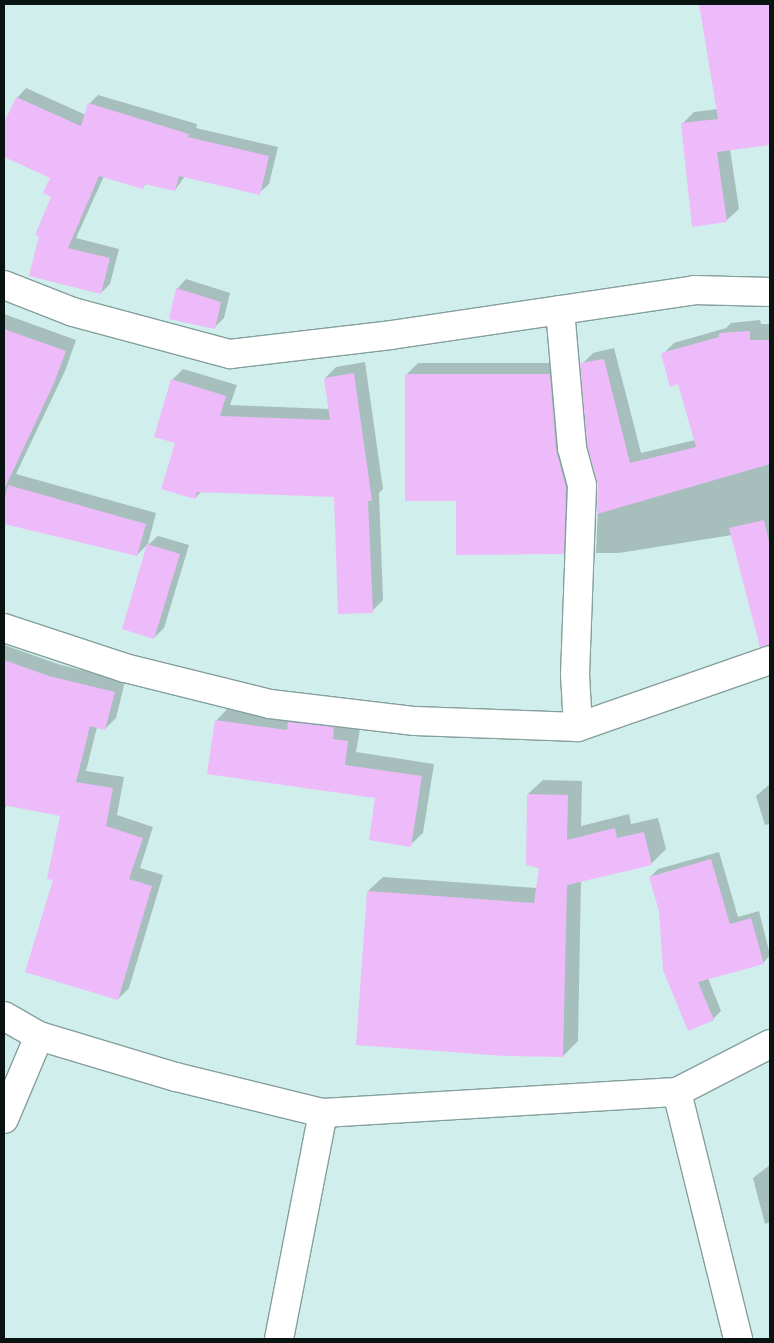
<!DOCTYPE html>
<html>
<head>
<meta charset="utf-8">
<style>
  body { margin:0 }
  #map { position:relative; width:774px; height:1343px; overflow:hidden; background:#d0eeeb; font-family:Jost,sans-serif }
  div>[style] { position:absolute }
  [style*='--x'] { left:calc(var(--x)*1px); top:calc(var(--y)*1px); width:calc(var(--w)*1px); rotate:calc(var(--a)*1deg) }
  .shadow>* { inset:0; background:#0003 }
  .building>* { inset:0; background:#eebbfa }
  .roads { filter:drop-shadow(1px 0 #849f9d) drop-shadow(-1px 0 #849f9d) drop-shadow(0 1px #849f9d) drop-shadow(0 -1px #849f9d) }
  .street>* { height:28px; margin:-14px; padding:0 14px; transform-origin:14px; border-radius:14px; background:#fff }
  span { translate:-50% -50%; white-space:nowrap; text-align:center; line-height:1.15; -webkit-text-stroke:4px #d0eeeb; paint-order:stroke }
  .frame { position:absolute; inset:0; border:5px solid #081312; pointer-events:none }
</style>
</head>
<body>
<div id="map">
  <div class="shadow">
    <div style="clip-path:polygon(700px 4px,770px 4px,770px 144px,730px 149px,739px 209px,727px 220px,693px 225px,682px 124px,694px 112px,718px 109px)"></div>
    <div style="clip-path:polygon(26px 88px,86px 115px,89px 104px,98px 95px,197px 124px,196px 128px,278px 147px,269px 184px,259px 193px,185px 176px,175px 190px,147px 183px,143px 187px,104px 176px,76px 238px,119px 249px,110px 284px,101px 293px,30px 275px,53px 196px,52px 177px,4px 156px,4px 126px,17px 98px)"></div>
    <div style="clip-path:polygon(186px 279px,230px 293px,224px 318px,215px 327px,177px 289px)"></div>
    <div style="clip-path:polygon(4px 314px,76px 340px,65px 371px,16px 474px,156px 513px,148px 544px,137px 555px,4px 522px,4px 385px,12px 367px,4px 364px)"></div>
    <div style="clip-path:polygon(760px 320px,761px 324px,770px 324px,770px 596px,749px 601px,732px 535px,619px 553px,596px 553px,599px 485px,582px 364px,593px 353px,614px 348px,641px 453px,695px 440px,679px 383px,663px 354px,674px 343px,726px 328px,731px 323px)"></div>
    <div style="clip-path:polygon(365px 362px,383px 489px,379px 493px,383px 600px,372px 611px,335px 496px,202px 491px,195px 498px,177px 442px,172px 380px,183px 369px,237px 385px,230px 405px,329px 409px,325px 378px,336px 367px)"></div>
    <div style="clip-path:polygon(418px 363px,561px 363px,575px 541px,563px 553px,457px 500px,406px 375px)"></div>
    <div style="clip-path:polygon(158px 536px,189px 545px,164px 628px,154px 638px,148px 545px)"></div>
    <div style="clip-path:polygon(4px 645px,61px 665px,125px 681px,116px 718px,105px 729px,97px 727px,86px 771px,124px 777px,117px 815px,153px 827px,140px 868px,163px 875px,129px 988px,118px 999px,55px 879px,61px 815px,7px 804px,4px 811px)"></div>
    <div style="clip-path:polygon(228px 708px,294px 718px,346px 715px,344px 727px,360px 729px,356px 752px,434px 764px,423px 833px,410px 845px,377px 797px,216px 721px)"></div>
    <div style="clip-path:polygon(543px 780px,582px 781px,581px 826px,629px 814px,631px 824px,658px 818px,666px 849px,651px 864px,581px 881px,578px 1041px,563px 1056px,368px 891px,383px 877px,537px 888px,540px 867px,528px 794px)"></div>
    <div style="clip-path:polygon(770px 784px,770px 824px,765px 825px,756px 796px)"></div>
    <div style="clip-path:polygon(719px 852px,738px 917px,759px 911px,770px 955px,763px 963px,708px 978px,721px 1011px,713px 1019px,660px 911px,650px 877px,658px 869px)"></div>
    <div style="clip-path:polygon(770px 1165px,770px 1222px,765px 1224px,753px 1178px)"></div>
  </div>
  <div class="building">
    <div style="clip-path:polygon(699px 4px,770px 4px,770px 145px,717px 152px,727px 222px,692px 227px,681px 123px,718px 119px)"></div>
    <div style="clip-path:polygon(16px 97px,81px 126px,88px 103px,189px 134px,188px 137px,269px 156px,260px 195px,179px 176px,175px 191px,145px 184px,143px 189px,99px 176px,68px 248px,110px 258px,101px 294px,29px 276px,39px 236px,35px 235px,51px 197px,43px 193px,50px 178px,4px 157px,4px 123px)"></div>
    <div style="clip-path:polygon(176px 288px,221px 302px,215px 329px,169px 319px)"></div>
    <div style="clip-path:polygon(4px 329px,66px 351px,54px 383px,4px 490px)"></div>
    <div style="clip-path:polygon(750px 331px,750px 340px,770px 340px,770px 464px,597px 514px,598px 485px,587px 445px,580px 363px,604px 359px,630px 463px,696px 447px,678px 384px,670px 387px,661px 353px,719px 337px,719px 333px)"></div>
    <div style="clip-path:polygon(354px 373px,372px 501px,368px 501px,373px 613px,338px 614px,334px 497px,197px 492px,195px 499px,161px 489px,175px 443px,154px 437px,171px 379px,226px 396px,220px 416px,330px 420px,324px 378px)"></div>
    <div style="clip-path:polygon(405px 374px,550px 374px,556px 450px,566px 487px,564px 554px,456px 555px,456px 501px,405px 501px)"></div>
    <div style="clip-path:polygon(8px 485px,146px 524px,137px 556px,4px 524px,4px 501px)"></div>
    <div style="clip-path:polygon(764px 520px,770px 546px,770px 645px,760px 647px,729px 528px)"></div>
    <div style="clip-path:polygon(147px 544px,180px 554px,154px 639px,122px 629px)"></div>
    <div style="clip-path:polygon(4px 660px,49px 676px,115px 692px,105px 730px,90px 726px,76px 782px,113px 788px,106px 826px,143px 838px,129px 879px,152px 886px,118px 1000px,25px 972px,53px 880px,47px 879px,60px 816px,4px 805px)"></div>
    <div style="clip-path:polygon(215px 720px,287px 730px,288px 722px,334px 727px,333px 739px,348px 741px,345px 765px,422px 776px,411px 847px,369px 840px,375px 798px,207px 774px)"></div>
    <div style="clip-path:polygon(527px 794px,568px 795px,567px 840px,615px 828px,617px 838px,644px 832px,652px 865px,567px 885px,563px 1057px,504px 1056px,356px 1045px,367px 891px,534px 903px,539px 868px,526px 865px)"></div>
    <div style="clip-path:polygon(711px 859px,730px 924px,751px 918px,764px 964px,698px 982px,714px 1020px,688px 1031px,663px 970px,659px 911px,649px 877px)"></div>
  </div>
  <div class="roads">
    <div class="street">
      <div style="--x:4;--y:285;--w:74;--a:21.4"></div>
      <div style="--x:73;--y:312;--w:163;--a:15"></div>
      <div style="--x:230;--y:354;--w:162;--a:-6.7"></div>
      <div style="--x:391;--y:335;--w:306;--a:-8.4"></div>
      <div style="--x:694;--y:290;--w:76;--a:1.5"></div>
      <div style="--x:560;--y:310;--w:139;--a:85"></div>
      <div style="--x:572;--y:448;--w:38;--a:75"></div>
      <div style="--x:582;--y:485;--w:189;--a:92.1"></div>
      <div style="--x:575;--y:674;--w:53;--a:86.8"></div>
      <div style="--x:4;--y:628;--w:127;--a:18.3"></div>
      <div style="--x:125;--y:668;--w:149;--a:13.9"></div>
      <div style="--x:270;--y:704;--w:146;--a:6.7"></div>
      <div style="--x:415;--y:721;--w:163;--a:2.1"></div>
      <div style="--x:578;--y:727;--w:203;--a:-19.2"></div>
      <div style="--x:4;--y:1016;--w:40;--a:29.7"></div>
      <div style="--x:39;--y:1036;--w:143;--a:16.7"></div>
      <div style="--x:176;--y:1077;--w:151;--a:13.8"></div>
      <div style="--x:323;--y:1113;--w:355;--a:-3.4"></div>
      <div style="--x:677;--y:1092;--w:105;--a:-27.3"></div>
      <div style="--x:677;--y:1092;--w:254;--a:76.1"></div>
      <div style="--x:4;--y:1119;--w:90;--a:-67.1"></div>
      <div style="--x:279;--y:1339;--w:230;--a:-79"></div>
    </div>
  </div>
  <div class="frame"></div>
</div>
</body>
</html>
